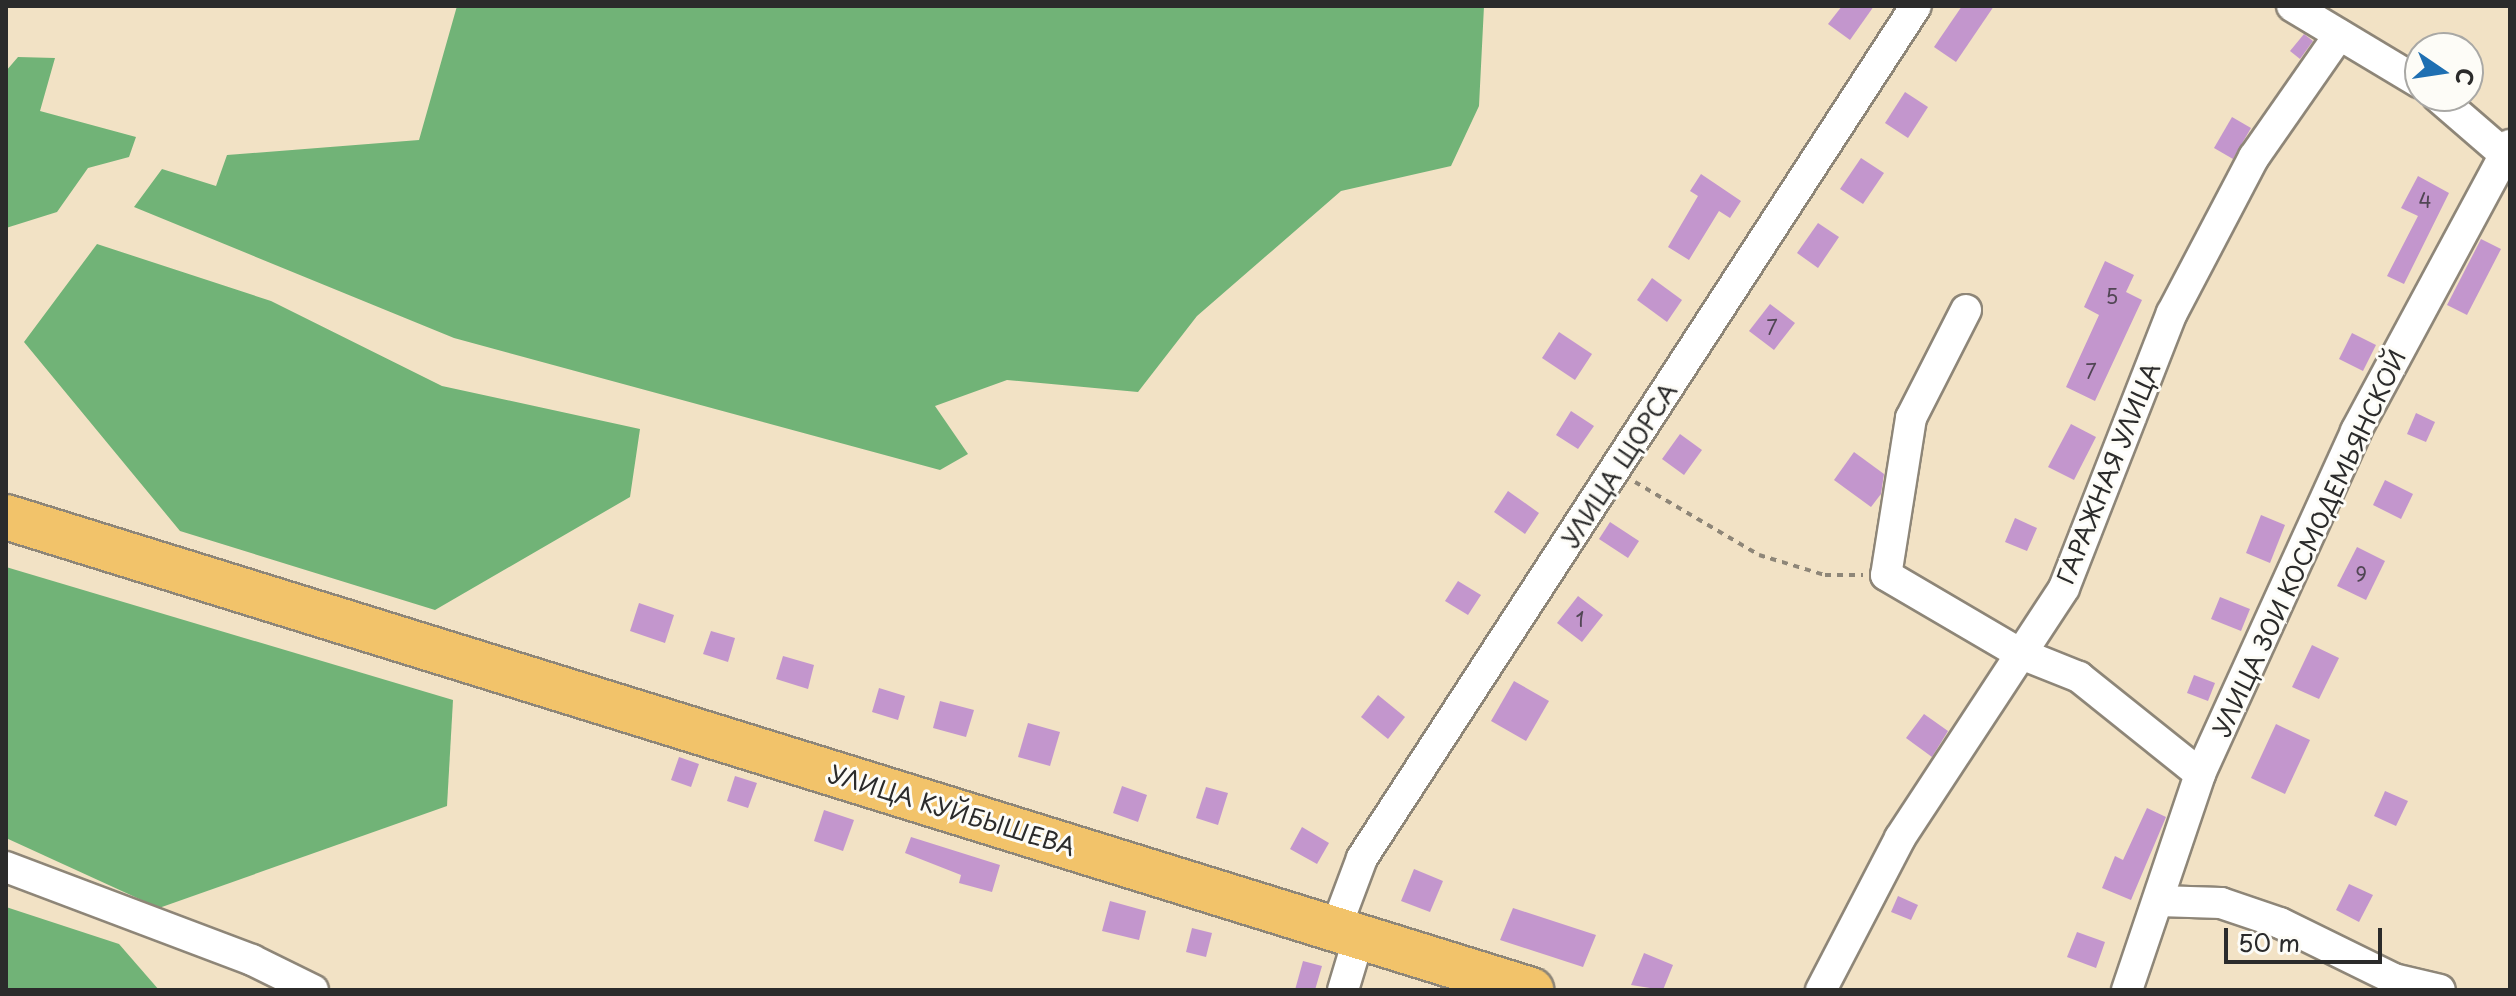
<!DOCTYPE html>
<html>
<head>
<meta charset="utf-8">
<style>
  body { margin:0 }
  #map { position:relative; width:2516px; height:996px; overflow:hidden; background:#f2e2c5; font-family:"Playpen Sans",sans-serif }
  div>[style] { position:absolute }
  [style*='--x'] { left:calc(var(--x)*1px); top:calc(var(--y)*1px); width:calc(var(--w)*1px); rotate:calc(var(--a)*1deg) }
  .forest>* { inset:0; background:#71b377 }
  .building>* { inset:0; background:#c396cd }
  .path>* { height:4px; margin-top:-2px; transform-origin:0; background:repeating-linear-gradient(90deg,#8e8678 0 6px,transparent 0 12px) }
  .roads { filter:drop-shadow(2px 0 #8e8678) drop-shadow(-2px 0 #8e8678) drop-shadow(0 2px #8e8678) drop-shadow(0 -2px #8e8678) }
  .minor>* { height:30px; margin:-15px; padding:0 15px; transform-origin:15px; border-radius:15px; background:#fff }
  .highway>* { height:44px; margin:-22px; padding:0 22px; transform-origin:22px; border-radius:22px; background:#f2c36a }
  span { translate:-50% -50%; white-space:nowrap; text-align:center; line-height:1.15; -webkit-text-stroke:6px #fdfcf7; paint-order:stroke }
  .number-label { font-size:20px; color:#514654 }
  .number-label span { -webkit-text-stroke-width:0 }
  .street-label { font-size:24px; color:#2b2b2b }
  .frame { position:absolute; inset:0; border:8px solid #2b2b2b; pointer-events:none }
  .north { position:absolute; left:2404px; top:32px; width:80px; height:80px; box-sizing:border-box; background:#fdfcf7; border:2px solid #a9a8a5; border-radius:50%; rotate:103deg; font-size:22px; font-weight:700; line-height:32px; text-align:center; color:#2b2b2b }
  .north::after { content:''; display:block; margin:auto; width:28px; height:36px; background:#1f6fb2; clip-path:polygon(50% 0,100% 100%,50% 72%,0 100%) }
  .scale { position:absolute; left:2224px; top:928px; width:158px; height:36px; box-sizing:border-box; border:4px solid #2b2b2b; border-top:0; padding-left:10px; font-size:24px; line-height:28px; white-space:nowrap; color:#2b2b2b; -webkit-text-stroke:6px #fdfcf7; paint-order:stroke }
</style>
</head>
<body>
<div id="map">
  <div class="forest">
    <div style="clip-path:polygon(457px 6px,1484px 6px,1479px 106px,1451px 166px,1341px 191px,1197px 316px,1138px 392px,1007px 380px,935px 406px,968px 454px,940px 470px,454px 338px,134px 207px,162px 169px,216px 186px,227px 155px,419px 140px)"></div>
    <div style="clip-path:polygon(18px 57px,55px 58px,40px 111px,136px 137px,129px 157px,88px 168px,57px 212px,6px 228px,6px 71px)"></div>
    <div style="clip-path:polygon(97px 244px,271px 301px,442px 386px,640px 429px,630px 497px,435px 610px,180px 531px,24px 342px)"></div>
    <div style="clip-path:polygon(6px 567px,453px 700px,447px 806px,159px 908px,6px 838px)"></div>
    <div style="clip-path:polygon(6px 907px,119px 944px,159px 990px,6px 990px)"></div>
  </div>
  <div class="building">
    <div style="clip-path:polygon(1842px 6px,1874px 6px,1850px 40px,1828px 24px)"></div>
    <div style="clip-path:polygon(1962px 6px,1994px 6px,1956px 62px,1934px 47px)"></div>
    <div style="clip-path:polygon(2304px 34px,2313px 41px,2300px 59px,2290px 51px)"></div>
    <div style="clip-path:polygon(1905px 92px,1928px 107px,1908px 138px,1885px 123px)"></div>
    <div style="clip-path:polygon(2232px 117px,2251px 128px,2233px 159px,2214px 148px)"></div>
    <div style="clip-path:polygon(1861px 158px,1884px 173px,1863px 204px,1840px 189px)"></div>
    <div style="clip-path:polygon(1701px 174px,1741px 201px,1730px 218px,1719px 211px,1689px 260px,1668px 247px,1698px 196px,1690px 191px)"></div>
    <div style="clip-path:polygon(2418px 176px,2449px 193px,2404px 284px,2387px 276px,2418px 216px,2401px 208px)"></div>
    <div style="clip-path:polygon(1818px 223px,1839px 237px,1818px 268px,1797px 253px)"></div>
    <div style="clip-path:polygon(2481px 239px,2501px 249px,2467px 315px,2447px 305px)"></div>
    <div style="clip-path:polygon(2105px 261px,2134px 275px,2126px 292px,2142px 300px,2095px 401px,2066px 387px,2099px 315px,2084px 307px)"></div>
    <div style="clip-path:polygon(1652px 278px,1682px 300px,1667px 322px,1637px 300px)"></div>
    <div style="clip-path:polygon(1770px 304px,1795px 323px,1774px 350px,1749px 331px)"></div>
    <div style="clip-path:polygon(1559px 332px,1592px 354px,1575px 380px,1542px 358px)"></div>
    <div style="clip-path:polygon(2352px 333px,2376px 345px,2363px 371px,2339px 359px)"></div>
    <div style="clip-path:polygon(1571px 411px,1594px 426px,1578px 449px,1556px 435px)"></div>
    <div style="clip-path:polygon(2416px 413px,2435px 422px,2426px 442px,2407px 434px)"></div>
    <div style="clip-path:polygon(2071px 424px,2096px 437px,2074px 480px,2048px 467px)"></div>
    <div style="clip-path:polygon(1680px 434px,1702px 450px,1684px 475px,1662px 459px)"></div>
    <div style="clip-path:polygon(1854px 452px,1884px 474px,1881px 494px,1871px 507px,1834px 480px)"></div>
    <div style="clip-path:polygon(2385px 480px,2413px 494px,2401px 519px,2373px 505px)"></div>
    <div style="clip-path:polygon(1508px 491px,1539px 513px,1525px 534px,1494px 512px)"></div>
    <div style="clip-path:polygon(2261px 515px,2285px 525px,2270px 563px,2246px 553px)"></div>
    <div style="clip-path:polygon(2015px 518px,2037px 528px,2027px 551px,2005px 542px)"></div>
    <div style="clip-path:polygon(1610px 522px,1639px 541px,1628px 558px,1599px 539px)"></div>
    <div style="clip-path:polygon(2357px 547px,2385px 561px,2366px 600px,2337px 586px)"></div>
    <div style="clip-path:polygon(1458px 581px,1481px 595px,1468px 615px,1445px 601px)"></div>
    <div style="clip-path:polygon(1578px 596px,1603px 615px,1582px 642px,1557px 623px)"></div>
    <div style="clip-path:polygon(2220px 597px,2250px 609px,2241px 631px,2211px 619px)"></div>
    <div style="clip-path:polygon(639px 603px,674px 615px,665px 643px,630px 631px)"></div>
    <div style="clip-path:polygon(711px 631px,735px 638px,728px 662px,703px 654px)"></div>
    <div style="clip-path:polygon(2312px 645px,2339px 658px,2319px 699px,2292px 687px)"></div>
    <div style="clip-path:polygon(783px 656px,814px 665px,808px 689px,776px 679px)"></div>
    <div style="clip-path:polygon(2194px 675px,2215px 683px,2208px 701px,2187px 693px)"></div>
    <div style="clip-path:polygon(1514px 681px,1549px 701px,1526px 741px,1491px 721px)"></div>
    <div style="clip-path:polygon(879px 688px,905px 696px,898px 720px,872px 712px)"></div>
    <div style="clip-path:polygon(1378px 695px,1405px 717px,1388px 739px,1361px 717px)"></div>
    <div style="clip-path:polygon(940px 701px,974px 710px,966px 737px,933px 728px)"></div>
    <div style="clip-path:polygon(1924px 714px,1948px 731px,1932px 757px,1906px 738px)"></div>
    <div style="clip-path:polygon(1028px 723px,1060px 732px,1050px 766px,1018px 757px)"></div>
    <div style="clip-path:polygon(2276px 724px,2310px 740px,2285px 794px,2251px 778px)"></div>
    <div style="clip-path:polygon(679px 757px,699px 764px,691px 787px,671px 780px)"></div>
    <div style="clip-path:polygon(735px 776px,757px 783px,748px 808px,727px 801px)"></div>
    <div style="clip-path:polygon(1122px 786px,1147px 795px,1138px 822px,1113px 813px)"></div>
    <div style="clip-path:polygon(1206px 787px,1228px 793px,1218px 825px,1196px 818px)"></div>
    <div style="clip-path:polygon(2385px 791px,2408px 801px,2396px 826px,2374px 816px)"></div>
    <div style="clip-path:polygon(2147px 808px,2166px 817px,2131px 900px,2102px 888px,2115px 856px,2123px 860px)"></div>
    <div style="clip-path:polygon(824px 810px,854px 820px,843px 851px,814px 841px)"></div>
    <div style="clip-path:polygon(1302px 827px,1329px 843px,1317px 864px,1290px 849px)"></div>
    <div style="clip-path:polygon(911px 837px,1000px 865px,992px 892px,959px 883px,961px 875px,905px 853px)"></div>
    <div style="clip-path:polygon(1414px 869px,1443px 881px,1430px 912px,1401px 901px)"></div>
    <div style="clip-path:polygon(2349px 884px,2373px 895px,2359px 922px,2336px 910px)"></div>
    <div style="clip-path:polygon(1898px 896px,1918px 905px,1911px 920px,1891px 912px)"></div>
    <div style="clip-path:polygon(1110px 901px,1146px 911px,1139px 940px,1102px 931px)"></div>
    <div style="clip-path:polygon(1513px 908px,1596px 935px,1583px 967px,1500px 940px)"></div>
    <div style="clip-path:polygon(1192px 928px,1212px 933px,1206px 957px,1186px 952px)"></div>
    <div style="clip-path:polygon(2077px 932px,2105px 942px,2096px 968px,2067px 957px)"></div>
    <div style="clip-path:polygon(1644px 953px,1673px 965px,1663px 990px,1631px 985px)"></div>
    <div style="clip-path:polygon(1303px 961px,1322px 966px,1315px 990px,1295px 990px)"></div>
  </div>
  <div class="path">
    <div style="--x:1635;--y:482;--w:144;--a:30.5"></div>
    <div style="--x:1759;--y:555;--w:69;--a:16.9"></div>
    <div style="--x:1825;--y:575;--w:38;--a:0"></div>
  </div>
  <div class="roads">
    <div class="minor">
      <div style="--x:2292;--y:6;--w:149;--a:31"></div>
      <div style="--x:2437;--y:96;--w:96;--a:40.8"></div>
      <div style="--x:1966;--y:310;--w:121;--a:117"></div>
      <div style="--x:1911;--y:418;--w:159;--a:99"></div>
      <div style="--x:1886;--y:575;--w:154;--a:30.4"></div>
      <div style="--x:2019;--y:653;--w:65;--a:21.8"></div>
      <div style="--x:2079;--y:677;--w:155;--a:38.7"></div>
      <div style="--x:6;--y:867;--w:263;--a:20.7"></div>
      <div style="--x:252;--y:960;--w:68;--a:26.2"></div>
      <div style="--x:2159;--y:901;--w:62;--a:1.8"></div>
      <div style="--x:2221;--y:903;--w:62;--a:18.7"></div>
      <div style="--x:2280;--y:923;--w:127;--a:26.2"></div>
      <div style="--x:2394;--y:979;--w:47;--a:13.4"></div>
      <div style="--x:1335;--y:930;--w:77;--a:-69.4"></div>
      <div style="--x:1362;--y:858;--w:1016;--a:-56.97"></div>
      <div style="--x:1343;--y:990;--w:55;--a:-73.2"></div>
      <div style="--x:1821;--y:990;--w:171;--a:-62.5"></div>
      <div style="--x:1900;--y:838;--w:299;--a:-56.7"></div>
      <div style="--x:2064;--y:588;--w:295;--a:-68.6"></div>
      <div style="--x:2172;--y:313;--w:176;--a:-62.3"></div>
      <div style="--x:2254;--y:157;--w:149;--a:-55.1"></div>
      <div style="--x:2127;--y:990;--w:228;--a:-71.3"></div>
      <div style="--x:2200;--y:774;--w:377;--a:-65.5"></div>
      <div style="--x:2356;--y:431;--w:325;--a:-61.7"></div>
    </div>
    <div class="highway">
      <div style="--x:6;--y:517;--w:1597;--a:17.23"></div>
    </div>
  </div>
  <div class="number-label">
    <span style="left:2425px;top:200px">4</span>
    <span style="left:2112px;top:296px">5</span>
    <span style="left:1772px;top:327px">7</span>
    <span style="left:2091px;top:371px">7</span>
    <span style="left:2361px;top:574px">9</span>
    <span style="left:1580px;top:619px">1</span>
  </div>
  <div class="street-label">
    <span style="left:1619px;top:465px;rotate:-57deg">УЛИЦА ЩОРСА</span>
    <span style="left:2108px;top:473px;rotate:-68deg">ГАРАЖНАЯ УЛИЦА</span>
    <span style="left:2309px;top:543px;rotate:-65deg">УЛИЦА ЗОИ КОСМОДЕМЬЯНСКОЙ</span>
    <span style="left:952px;top:810px;rotate:17deg">УЛИЦА КУЙБЫШЕВА</span>
  </div>
  <div class="frame"></div>
  <div class="north">С</div>
  <div class="scale">50 m</div>
</div>
</body>
</html>
